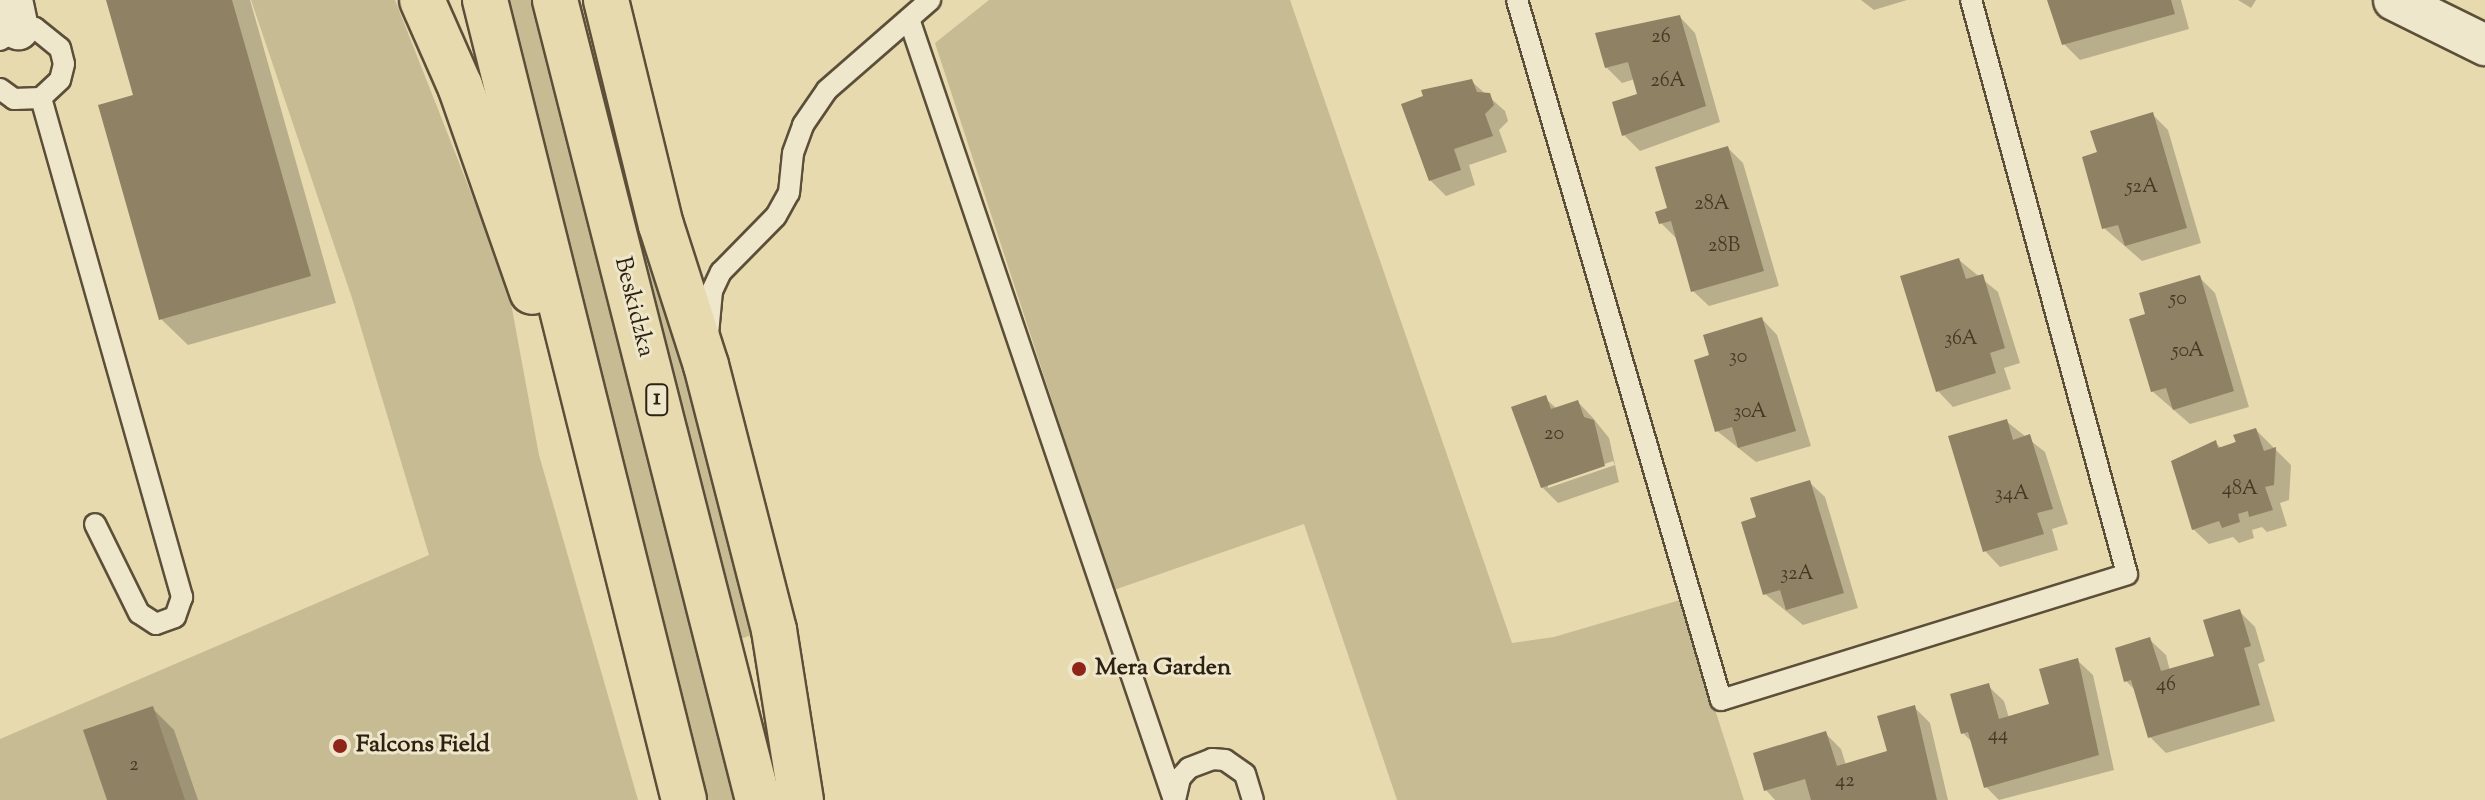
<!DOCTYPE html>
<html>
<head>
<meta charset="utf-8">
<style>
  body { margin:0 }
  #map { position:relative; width:2485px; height:800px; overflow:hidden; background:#e7daaf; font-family:"Sorts Mill Goudy",serif }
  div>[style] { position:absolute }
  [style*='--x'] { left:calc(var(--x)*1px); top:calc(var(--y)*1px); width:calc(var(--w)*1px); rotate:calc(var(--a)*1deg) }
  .green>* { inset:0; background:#c7bb94 }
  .shadow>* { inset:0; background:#0003 }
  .building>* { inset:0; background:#8e8164 }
  .roads { filter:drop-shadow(2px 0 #5c4f39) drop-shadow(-2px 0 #5c4f39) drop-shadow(0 2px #5c4f39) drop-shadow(0 -2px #5c4f39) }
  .service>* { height:20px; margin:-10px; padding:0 10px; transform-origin:10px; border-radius:10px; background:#efe7cb }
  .minor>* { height:40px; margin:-20px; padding:0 20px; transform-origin:20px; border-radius:20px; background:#efe7cb }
  .primary>* { height:44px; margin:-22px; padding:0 22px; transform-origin:22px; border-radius:22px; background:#e7daaf }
  .dots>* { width:22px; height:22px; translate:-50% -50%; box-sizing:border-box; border:4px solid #efe7cb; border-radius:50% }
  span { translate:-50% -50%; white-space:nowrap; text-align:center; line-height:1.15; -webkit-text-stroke:6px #efe7cb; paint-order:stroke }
  .number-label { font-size:20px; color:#453926 }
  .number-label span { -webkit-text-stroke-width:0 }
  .shield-label span { padding:2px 6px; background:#efe7cb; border:2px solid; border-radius:6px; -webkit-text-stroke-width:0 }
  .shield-label { font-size:22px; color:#2d2112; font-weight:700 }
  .street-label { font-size:24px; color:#2d2112 }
  .poi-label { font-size:24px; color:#2d2112; font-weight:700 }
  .left { translate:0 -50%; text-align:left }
</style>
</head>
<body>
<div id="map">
  <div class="green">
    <div style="clip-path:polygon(251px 0,395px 0,508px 287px,539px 455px,638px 800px,0 800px,0 739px,429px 555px,352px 298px)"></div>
    <div style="clip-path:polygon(508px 0,534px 0,734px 800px,707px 800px)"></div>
    <div style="clip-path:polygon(582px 0,590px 0,752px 635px,740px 639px)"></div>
    <div style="clip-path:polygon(989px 0,1290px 0,1512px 643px,1554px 637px,1680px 600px,1744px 800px,1397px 800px,1304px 524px,1114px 590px,935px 43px)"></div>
  </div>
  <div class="shadow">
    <div style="clip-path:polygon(108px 0,250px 0,336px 303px,188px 345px,161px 319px,135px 97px)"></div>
    <div style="clip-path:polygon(1861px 0,1907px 0,1874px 10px)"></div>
    <div style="clip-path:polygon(2050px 0,2181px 0,2189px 29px,2080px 60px,2064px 44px)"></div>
    <div style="clip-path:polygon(2238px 0,2256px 0,2251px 8px)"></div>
    <div style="clip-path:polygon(1680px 17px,1695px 33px,1720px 122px,1640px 151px,1624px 135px,1640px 96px,1635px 79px,1622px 83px,1606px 67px)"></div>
    <div style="clip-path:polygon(1471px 81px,1505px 111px,1508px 121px,1499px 130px,1507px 152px,1469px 165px,1475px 185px,1446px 196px,1430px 180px)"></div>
    <div style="clip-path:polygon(2152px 114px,2168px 130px,2201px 243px,2142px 261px,2104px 228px)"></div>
    <div style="clip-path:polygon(1728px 148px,1743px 163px,1779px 286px,1709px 306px,1693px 291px,1676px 238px,1661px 223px)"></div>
    <div style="clip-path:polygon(1959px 260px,1998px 292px,2020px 363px,2004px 368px,2011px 389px,1953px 407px,1938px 391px)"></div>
    <div style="clip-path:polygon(2199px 277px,2215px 293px,2249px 407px,2190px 424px,2152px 391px,2148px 315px)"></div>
    <div style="clip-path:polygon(1762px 319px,1777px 335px,1811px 446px,1756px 462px,1717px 431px,1711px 356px)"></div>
    <div style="clip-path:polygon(evenodd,1545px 398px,1557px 409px,1578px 402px,1593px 418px,1609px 438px,1619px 482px,1558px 503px,1542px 487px,1545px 398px,1613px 461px,1615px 465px,1548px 488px,1548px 484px,1613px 461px)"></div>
    <div style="clip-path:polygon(2006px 421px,2045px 452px,2068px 524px,2052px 529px,2058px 550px,2000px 567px,1985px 551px)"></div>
    <div style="clip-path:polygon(2256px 430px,2291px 465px,2289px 500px,2280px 503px,2287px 526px,2267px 532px,2262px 527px,2252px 530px,2254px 538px,2239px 543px,2233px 537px,2209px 544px,2193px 529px,2215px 442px,2222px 449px)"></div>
    <div style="clip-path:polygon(1809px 482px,1825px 497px,1858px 608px,1803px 625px,1765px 594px,1759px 519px)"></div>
    <div style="clip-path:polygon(2239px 611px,2255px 627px,2265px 661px,2258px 664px,2275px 721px,2166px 753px,2150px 737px,2137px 692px,2126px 681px,2150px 640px,2166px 655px,2170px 671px,2217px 657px)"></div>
    <div style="clip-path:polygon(2077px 660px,2093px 675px,2114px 770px,1999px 800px,1986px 787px,1973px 743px,1963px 733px,1988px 686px,2004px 701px,2009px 718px,2052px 706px)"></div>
    <div style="clip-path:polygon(1914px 707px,1930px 723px,1948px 800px,1775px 800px,1766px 790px,1825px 733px,1841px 749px,1846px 765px,1889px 752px)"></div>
    <div style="clip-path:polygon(152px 708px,174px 730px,198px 800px,109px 800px)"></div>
  </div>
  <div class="building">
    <div style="clip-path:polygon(106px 0,232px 0,311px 276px,159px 320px,98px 105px,133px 95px)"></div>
    <div style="clip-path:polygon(2047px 0,2171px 0,2175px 14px,2062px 45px)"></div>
    <div style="clip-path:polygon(1680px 15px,1706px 106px,1622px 136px,1612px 102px,1637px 94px,1628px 62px,1605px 68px,1595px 33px)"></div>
    <div style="clip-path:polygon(1472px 79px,1477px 92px,1490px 93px,1494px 105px,1485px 114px,1493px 136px,1454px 149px,1461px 170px,1429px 181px,1401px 104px,1423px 96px,1421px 90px)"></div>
    <div style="clip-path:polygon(2153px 112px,2187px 228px,2125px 246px,2118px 225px,2102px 229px,2082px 157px,2097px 152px,2090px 131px)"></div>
    <div style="clip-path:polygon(1728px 146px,1764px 271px,1691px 292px,1671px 221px,1659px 224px,1655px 212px,1667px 208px,1655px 167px)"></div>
    <div style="clip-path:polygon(1959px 258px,1966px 279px,1983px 274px,2005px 348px,1990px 353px,1996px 373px,1936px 392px,1900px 276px)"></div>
    <div style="clip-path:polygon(2200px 275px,2234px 391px,2173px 410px,2166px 388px,2151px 392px,2129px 319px,2145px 314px,2139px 293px)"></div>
    <div style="clip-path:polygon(1762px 317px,1796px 431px,1738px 448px,1732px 427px,1715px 432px,1694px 360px,1709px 355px,1703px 335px)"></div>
    <div style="clip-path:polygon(1546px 395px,1551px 409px,1578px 400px,1584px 417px,1594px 420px,1605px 466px,1541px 488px,1511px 407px)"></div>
    <div style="clip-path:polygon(2007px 419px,2013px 440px,2030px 434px,2053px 509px,2037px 513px,2044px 534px,1983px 552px,1948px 436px)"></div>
    <div style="clip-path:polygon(2256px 428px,2264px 451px,2276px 447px,2274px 485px,2265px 487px,2273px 510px,2249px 517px,2248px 511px,2238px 514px,2240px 522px,2222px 528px,2219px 521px,2192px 530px,2171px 461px,2216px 440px,2218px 448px,2236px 442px,2233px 435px)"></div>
    <div style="clip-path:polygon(1810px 480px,1844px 593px,1786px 610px,1780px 590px,1763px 595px,1741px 522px,1756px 517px,1750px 498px)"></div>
    <div style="clip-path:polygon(2240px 609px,2251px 646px,2244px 648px,2260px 705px,2148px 738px,2131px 680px,2124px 682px,2115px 648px,2150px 637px,2161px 671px,2214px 656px,2203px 620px)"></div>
    <div style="clip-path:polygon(2078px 658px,2099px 755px,1984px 788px,1968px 732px,1961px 734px,1950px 694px,1989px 683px,1999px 719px,2049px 704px,2039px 669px)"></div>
    <div style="clip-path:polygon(1915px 705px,1937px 800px,1811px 800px,1805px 779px,1764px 791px,1753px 753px,1826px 731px,1837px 766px,1887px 751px,1877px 716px)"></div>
    <div style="clip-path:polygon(153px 706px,185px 800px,107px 800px,83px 730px)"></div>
  </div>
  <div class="roads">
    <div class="service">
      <div style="--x:1517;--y:0;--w:729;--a:73.75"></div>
      <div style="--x:1721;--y:700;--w:425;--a:-17.2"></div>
      <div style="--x:2127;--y:574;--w:595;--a:-105.2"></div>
      <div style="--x:909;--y:19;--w:825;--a:71.26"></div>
      <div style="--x:0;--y:40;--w:21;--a:-31"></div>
      <div style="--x:18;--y:29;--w:17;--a:-3"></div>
      <div style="--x:35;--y:28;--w:32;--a:39"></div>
      <div style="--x:60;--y:48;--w:16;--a:76"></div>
      <div style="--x:64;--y:64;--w:16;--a:104"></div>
      <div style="--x:60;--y:80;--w:26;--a:137"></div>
      <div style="--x:41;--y:98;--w:27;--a:178"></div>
      <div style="--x:14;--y:99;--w:17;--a:-144"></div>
      <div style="--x:41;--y:98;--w:519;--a:74.22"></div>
      <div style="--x:182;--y:597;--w:21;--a:109"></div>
      <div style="--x:175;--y:617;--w:20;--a:160"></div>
      <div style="--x:156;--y:624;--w:20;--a:-147"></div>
      <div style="--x:139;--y:613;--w:99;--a:-116.3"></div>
      <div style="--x:708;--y:334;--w:43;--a:-84.7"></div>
      <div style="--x:712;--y:291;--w:21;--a:-65"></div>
      <div style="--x:721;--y:272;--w:78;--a:-45.5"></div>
      <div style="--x:776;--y:216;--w:26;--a:-61"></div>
      <div style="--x:789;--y:193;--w:40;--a:-84.3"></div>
      <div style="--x:793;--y:153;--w:30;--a:-70"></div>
      <div style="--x:803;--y:125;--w:42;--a:-55.6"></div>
      <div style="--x:827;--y:90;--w:137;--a:-41.1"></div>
      <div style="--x:1175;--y:800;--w:23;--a:-77"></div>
      <div style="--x:1180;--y:778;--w:13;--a:-48"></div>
      <div style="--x:1189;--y:768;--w:25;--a:-21"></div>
      <div style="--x:1212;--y:759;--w:13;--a:4"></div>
      <div style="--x:1225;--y:760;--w:24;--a:35"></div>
      <div style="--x:1245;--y:774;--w:27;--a:73"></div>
    </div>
    <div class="minor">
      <div style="--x:12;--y:0;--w:30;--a:78"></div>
      <div style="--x:2394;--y:0;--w:102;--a:26.3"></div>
    </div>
    <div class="primary">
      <div style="--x:422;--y:0;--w:94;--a:66.2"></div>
      <div style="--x:460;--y:86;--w:218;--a:70.7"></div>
      <div style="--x:485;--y:0;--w:824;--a:76.03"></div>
      <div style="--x:555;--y:0;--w:825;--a:75.76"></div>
      <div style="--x:606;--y:0;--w:232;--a:76.3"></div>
      <div style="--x:661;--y:225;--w:147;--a:72.2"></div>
      <div style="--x:706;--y:365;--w:274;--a:75.6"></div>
      <div style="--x:774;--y:630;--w:172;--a:81"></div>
    </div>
  </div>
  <div class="dots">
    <div style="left:1079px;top:669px;background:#8f2418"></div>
    <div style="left:340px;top:746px;background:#8f2418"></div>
  </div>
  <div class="number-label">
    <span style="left:1661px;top:37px">26</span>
    <span style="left:1668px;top:81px">26A</span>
    <span style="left:2142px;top:187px">52A</span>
    <span style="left:1712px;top:204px">28A</span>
    <span style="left:1724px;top:246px">28B</span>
    <span style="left:2178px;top:299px">50</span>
    <span style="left:1961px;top:339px">36A</span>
    <span style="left:2188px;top:351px">50A</span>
    <span style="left:1738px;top:357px">30</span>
    <span style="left:1750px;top:412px">30A</span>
    <span style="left:1554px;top:434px">20</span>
    <span style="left:2240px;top:489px">48A</span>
    <span style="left:2012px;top:494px">34A</span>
    <span style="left:1797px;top:574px">32A</span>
    <span style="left:2166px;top:685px">46</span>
    <span style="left:1998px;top:735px">44</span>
    <span style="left:134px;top:765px">2</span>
    <span style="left:1845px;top:781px">42</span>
  </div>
  <div class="shield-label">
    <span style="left:657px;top:400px">1</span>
  </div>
  <div class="street-label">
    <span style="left:633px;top:307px;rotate:76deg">Beskidzka</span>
  </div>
  <div class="poi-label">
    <span class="left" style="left:1095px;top:669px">Mera Garden</span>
    <span class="left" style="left:356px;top:746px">Falcons Field</span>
  </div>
</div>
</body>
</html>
